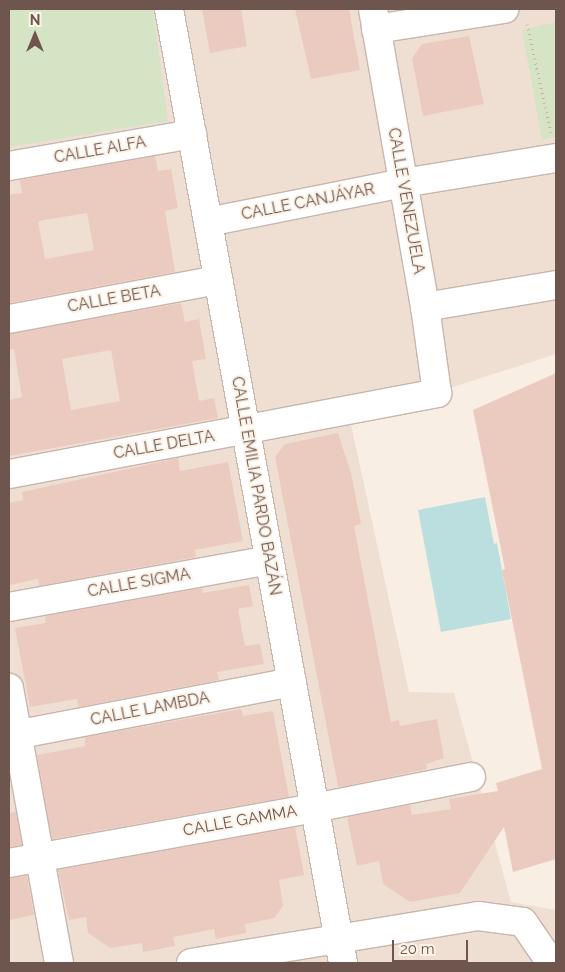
<!DOCTYPE html>
<html>
<head>
<meta charset="utf-8">
<style>
  body { margin:0 }
  #map { position:relative; width:565px; height:972px; overflow:hidden; background:#f9eee4; font-family:Raleway,sans-serif }
  div>[style] { position:absolute }
  [style*='--x'] { left:calc(var(--x)*1px); top:calc(var(--y)*1px); width:calc(var(--w)*1px); rotate:calc(var(--a)*1deg) }
  .residential>* { inset:0; background:#efdfd3 }
  .green>* { inset:0; background:#d5e4c4 }
  .water>* { inset:0; background:#bbdedf }
  .building>* { inset:0; background:#ebcbbf }
  .path>* { height:3px; margin-top:-1.5px; transform-origin:0; background:repeating-linear-gradient(90deg,#cfafa3 0 1px,transparent 0 5px) }
  .roads { filter:drop-shadow(1px 0 #c8b5ac) drop-shadow(-1px 0 #c8b5ac) drop-shadow(0 1px #c8b5ac) drop-shadow(0 -1px #c8b5ac) }
  .minor>* { height:28px; margin:-14px; padding:0 14px; transform-origin:14px; border-radius:14px; background:#fff }
  span { translate:-50% -50%; white-space:nowrap; text-align:center; line-height:1.15; -webkit-text-stroke:4px #fcf3e9; paint-order:stroke }
  .street-label { font-size:16px; color:#6e554d }
  .frame { position:absolute; inset:0; border:10px solid #6e554d; pointer-events:none }
  .north { position:absolute; left:10px; top:10px; width:50px; height:50px; -webkit-text-stroke:4px #fcf3e9; paint-order:stroke; rotate:0deg; font-size:14px; font-weight:700; line-height:20px; text-align:center; color:#6e554d }
  .north::after { content:''; display:block; margin:auto; width:18px; height:22px; background:#6e554d; clip-path:polygon(50% 0,100% 100%,50% 72%,0 100%) }
  .scale { position:absolute; left:392px; top:940px; width:76px; height:22px; box-sizing:border-box; border:2px solid #6e554d; border-top:0; padding-left:6px; font-size:15px; line-height:18px; white-space:nowrap; color:#6e554d; -webkit-text-stroke:4px #fcf3e9; paint-order:stroke }
</style>
</head>
<body>
<div id="map">
  <div class="residential">
    <div style="clip-path:polygon(9px 9px,556px 9px,556px 354px,350px 420px,409px 692px,454px 693px,511px 902px,556px 910px,556px 963px,9px 963px)"></div>
  </div>
  <div class="green">
    <div style="clip-path:polygon(9px 9px,153px 9px,168px 121px,9px 147px)"></div>
    <div style="clip-path:polygon(556px 22px,556px 137px,542px 140px,522px 30px)"></div>
  </div>
  <div class="water">
    <div style="clip-path:polygon(485px 497px,494px 544px,497px 543px,511px 619px,441px 632px,418px 510px)"></div>
  </div>
  <div class="building">
    <div style="clip-path:polygon(202px 9px,241px 9px,247px 46px,210px 53px)"></div>
    <div style="clip-path:polygon(295px 9px,349px 9px,360px 70px,311px 79px)"></div>
    <div style="clip-path:polygon(469px 36px,484px 104px,423px 116px,412px 58px,422px 44px)"></div>
    <div style="clip-path:polygon(evenodd,155px 156px,158px 171px,171px 169px,178px 208px,165px 211px,175px 272px,9px 303px,9px 195px,22px 193px,20px 180px,155px 156px,87px 213px,94px 250px,45px 259px,38px 221px,87px 213px)"></div>
    <div style="clip-path:polygon(evenodd,181px 303px,185px 322px,199px 319px,206px 359px,192px 361px,199px 401px,214px 398px,218px 418px,9px 456px,9px 400px,22px 397px,14px 349px,9px 350px,9px 334px,181px 303px,111px 350px,120px 401px,71px 410px,62px 359px,111px 350px)"></div>
    <div style="clip-path:polygon(556px 373px,556px 859px,513px 872px,504px 827px,460px 893px,410px 902px,383px 884px,379px 861px,357px 866px,347px 817px,410px 805px,412px 815px,451px 809px,449px 799px,498px 791px,496px 783px,542px 769px,502px 570px,505px 569px,473px 410px)"></div>
    <div style="clip-path:polygon(338px 433px,351px 473px,361px 524px,354px 526px,391px 722px,399px 720px,400px 726px,437px 719px,444px 758px,426px 764px,427px 769px,342px 787px,338px 786px,275px 457px,285px 444px)"></div>
    <div style="clip-path:polygon(178px 458px,180px 471px,228px 462px,243px 541px,195px 550px,196px 557px,39px 586px,38px 579px,9px 585px,9px 503px,23px 500px,22px 492px)"></div>
    <div style="clip-path:polygon(249px 585px,253px 606px,238px 609px,245px 646px,260px 644px,264px 664px,217px 672px,219px 680px,79px 707px,77px 699px,30px 707px,15px 628px,46px 623px,45px 616px,202px 588px,203px 593px)"></div>
    <div style="clip-path:polygon(241px 709px,243px 716px,273px 711px,289px 797px,52px 839px,37px 755px,85px 746px,85px 737px)"></div>
    <div style="clip-path:polygon(16px 812px,22px 845px,9px 847px,9px 813px)"></div>
    <div style="clip-path:polygon(295px 827px,304px 875px,279px 880px,283px 906px,274px 918px,245px 924px,246px 933px,216px 939px,214px 929px,194px 933px,173px 937px,175px 946px,143px 952px,142px 943px,110px 948px,88px 933px,86px 917px,69px 920px,58px 870px)"></div>
    <div style="clip-path:polygon(27px 876px,34px 915px,9px 920px,9px 878px)"></div>
  </div>
  <div class="path">
    <div style="--x:527;--y:24;--w:111;--a:77.5"></div>
  </div>
  <div class="roads">
    <div class="minor">
      <div style="--x:169;--y:9;--w:970;--a:79.66"></div>
      <div style="--x:376;--y:29;--w:130;--a:-8.9"></div>
      <div style="--x:9;--y:166;--w:186;--a:-9.9"></div>
      <div style="--x:208;--y:222;--w:199;--a:-11.3"></div>
      <div style="--x:403;--y:183;--w:155;--a:-9.3"></div>
      <div style="--x:425;--y:307;--w:133;--a:-9.5"></div>
      <div style="--x:9;--y:319;--w:213;--a:-10.6"></div>
      <div style="--x:9;--y:474;--w:436;--a:-10.7"></div>
      <div style="--x:437;--y:393;--w:87;--a:-97.9"></div>
      <div style="--x:425;--y:307;--w:303;--a:-99.9"></div>
      <div style="--x:9;--y:607;--w:264;--a:-10.2"></div>
      <div style="--x:9;--y:688;--w:280;--a:79.7"></div>
      <div style="--x:9;--y:736;--w:288;--a:-10.8"></div>
      <div style="--x:9;--y:863;--w:310;--a:-10.2"></div>
      <div style="--x:314;--y:808;--w:160;--a:-11.2"></div>
      <div style="--x:191;--y:963;--w:291;--a:-9.3"></div>
      <div style="--x:478;--y:916;--w:45;--a:7.6"></div>
      <div style="--x:523;--y:922;--w:46;--a:55.6"></div>
      <div style="--x:549;--y:960;--w:3;--a:72"></div>
    </div>
  </div>
  <div class="street-label">
    <span style="left:100px;top:150px;rotate:-10deg">CALLE ALFA</span>
    <span style="left:406px;top:201px;rotate:80deg">CALLE VENEZUELA</span>
    <span style="left:308px;top:202px;rotate:-11deg">CALLE CANJÁYAR</span>
    <span style="left:114px;top:299px;rotate:-10deg">CALLE BETA</span>
    <span style="left:164px;top:445px;rotate:-10deg">CALLE DELTA</span>
    <span style="left:256px;top:486px;rotate:80deg">CALLE EMILIA PARDO BAZÁN</span>
    <span style="left:139px;top:583px;rotate:-10deg">CALLE SIGMA</span>
    <span style="left:150px;top:709px;rotate:-11deg">CALLE LAMBDA</span>
    <span style="left:240px;top:821px;rotate:-10deg">CALLE GAMMA</span>
  </div>
  <div class="frame"></div>
  <div class="north">N</div>
  <div class="scale">20 m</div>
</div>
</body>
</html>
